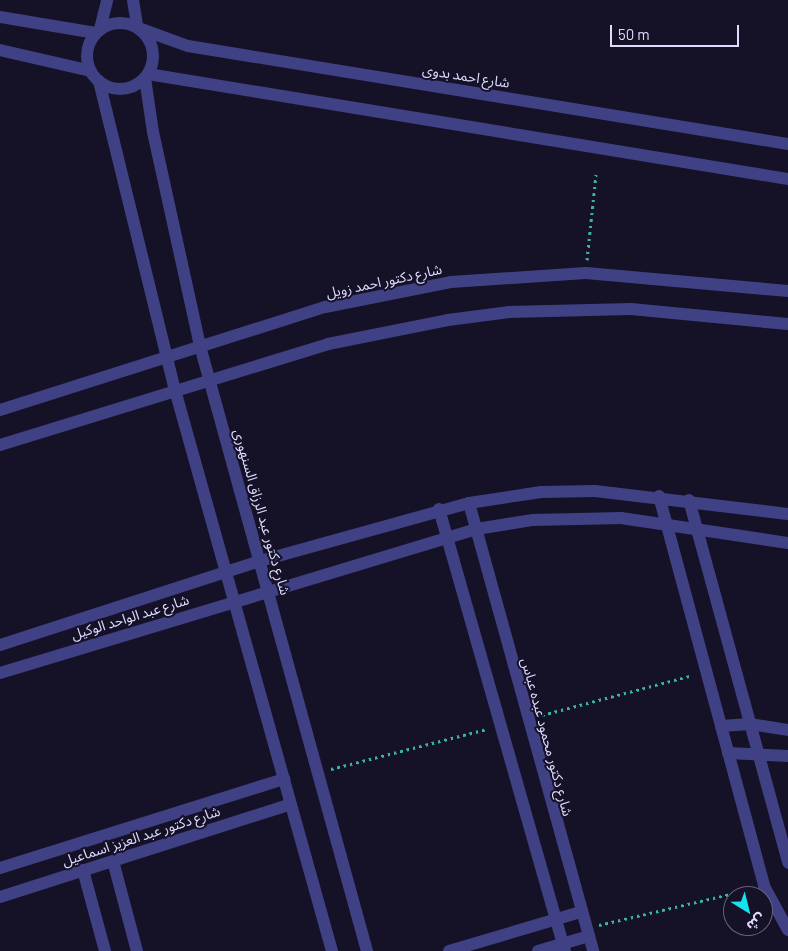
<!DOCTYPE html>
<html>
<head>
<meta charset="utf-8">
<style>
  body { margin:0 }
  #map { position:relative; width:788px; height:951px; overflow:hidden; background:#151228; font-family:Barlow,"Noto Sans Arabic",sans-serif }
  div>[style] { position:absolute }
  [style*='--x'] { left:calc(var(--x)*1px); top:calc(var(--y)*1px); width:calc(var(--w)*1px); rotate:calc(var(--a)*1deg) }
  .path>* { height:3px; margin-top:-1.5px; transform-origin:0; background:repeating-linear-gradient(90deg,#39b3a6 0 2.5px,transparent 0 6.5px) }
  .minor>* { height:12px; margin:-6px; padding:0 6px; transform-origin:6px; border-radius:6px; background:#404184 }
  .minor>.ring { margin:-6px; padding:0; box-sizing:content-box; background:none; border:12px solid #404184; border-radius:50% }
  span { translate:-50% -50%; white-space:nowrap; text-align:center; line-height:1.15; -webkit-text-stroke:4px #151228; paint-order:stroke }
  .street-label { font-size:14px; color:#dedbfd }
  .north { position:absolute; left:723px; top:886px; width:50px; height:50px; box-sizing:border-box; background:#151228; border:1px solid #65627d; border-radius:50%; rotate:144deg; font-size:14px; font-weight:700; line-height:20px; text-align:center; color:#dedbfd }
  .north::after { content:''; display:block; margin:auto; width:18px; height:22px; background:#14e4f0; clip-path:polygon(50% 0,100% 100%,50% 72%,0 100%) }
  .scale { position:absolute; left:610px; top:25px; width:129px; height:22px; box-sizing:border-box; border:2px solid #dedbfd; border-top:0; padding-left:6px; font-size:15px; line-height:18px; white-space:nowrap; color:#dedbfd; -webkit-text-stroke:4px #151228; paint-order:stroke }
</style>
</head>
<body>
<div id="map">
  <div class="path">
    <div style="--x:587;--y:260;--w:86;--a:-84"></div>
    <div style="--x:542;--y:715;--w:156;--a:-14.8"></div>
    <div style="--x:331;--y:769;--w:161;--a:-14.4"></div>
    <div style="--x:599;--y:925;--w:156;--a:-13.3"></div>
  </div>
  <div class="minor">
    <div style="--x:133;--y:0;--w:26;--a:81"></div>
    <div style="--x:0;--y:17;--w:97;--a:9.5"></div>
    <div class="ring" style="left:87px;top:23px;width:54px;height:54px"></div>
    <div style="--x:100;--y:29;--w:30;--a:-76"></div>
    <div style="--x:141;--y:29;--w:50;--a:19.9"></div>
    <div style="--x:188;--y:46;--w:608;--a:9.28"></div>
    <div style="--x:0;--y:50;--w:93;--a:13"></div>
    <div style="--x:148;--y:74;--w:649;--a:9.32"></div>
    <div style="--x:145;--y:78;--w:55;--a:81.6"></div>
    <div style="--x:153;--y:132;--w:219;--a:77.6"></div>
    <div style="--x:200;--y:346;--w:628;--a:74.57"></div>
    <div style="--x:99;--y:81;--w:318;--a:76.2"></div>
    <div style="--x:175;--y:390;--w:583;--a:74.37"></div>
    <div style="--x:0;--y:410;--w:341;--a:-17.6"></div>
    <div style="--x:325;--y:307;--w:128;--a:-11.2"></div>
    <div style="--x:451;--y:282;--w:135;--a:-3.8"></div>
    <div style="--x:586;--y:273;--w:203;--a:5.1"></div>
    <div style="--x:0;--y:445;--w:343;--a:-17.1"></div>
    <div style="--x:328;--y:344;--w:122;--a:-11.3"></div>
    <div style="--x:448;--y:320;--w:62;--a:-7.5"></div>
    <div style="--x:509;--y:312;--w:122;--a:-1.4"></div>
    <div style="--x:631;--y:309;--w:158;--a:5.5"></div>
    <div style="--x:659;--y:496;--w:404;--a:74.9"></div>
    <div style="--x:764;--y:886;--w:50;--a:61.4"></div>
    <div style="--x:689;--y:500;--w:376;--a:74.7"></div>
    <div style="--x:469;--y:503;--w:465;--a:74.5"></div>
    <div style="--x:439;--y:509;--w:460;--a:74.1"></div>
    <div style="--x:0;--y:645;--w:273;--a:-17.9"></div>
    <div style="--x:260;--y:561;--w:217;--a:-15.5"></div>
    <div style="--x:469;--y:503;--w:73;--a:-8.7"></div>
    <div style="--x:541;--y:492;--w:54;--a:-1.1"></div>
    <div style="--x:595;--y:491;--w:194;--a:6.8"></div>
    <div style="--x:0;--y:673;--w:497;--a:-16.8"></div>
    <div style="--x:476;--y:529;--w:58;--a:-9"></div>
    <div style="--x:533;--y:520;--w:88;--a:-1.3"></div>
    <div style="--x:621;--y:518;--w:169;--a:8.5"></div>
    <div style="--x:721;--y:726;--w:29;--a:-4"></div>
    <div style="--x:750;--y:724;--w:38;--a:9"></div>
    <div style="--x:728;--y:753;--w:60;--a:2.9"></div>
    <div style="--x:113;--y:861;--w:93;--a:75.1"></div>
    <div style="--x:0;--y:868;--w:298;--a:-17.4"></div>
    <div style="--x:83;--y:870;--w:84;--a:74.8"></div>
    <div style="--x:0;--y:897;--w:305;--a:-17.7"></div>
    <div style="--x:449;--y:951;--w:138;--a:-16.5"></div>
    <div style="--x:538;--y:951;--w:53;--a:-16.4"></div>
  </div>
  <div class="street-label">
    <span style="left:466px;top:76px;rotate:9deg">شارع احمد بدوى</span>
    <span style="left:384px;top:281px;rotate:-12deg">شارع دكتور احمد زويل</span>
    <span style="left:262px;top:512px;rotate:74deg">شارع دكتور عبد الرزاق السنهورى</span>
    <span style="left:130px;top:617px;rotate:-17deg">شارع عبد الواحد الوكيل</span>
    <span style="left:547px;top:737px;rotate:75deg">شارع دكتور محمود عبده عباس</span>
    <span style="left:141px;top:836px;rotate:-18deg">شارع دكتور عبد العزيز اسماعيل</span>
  </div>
  <div class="north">ش</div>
  <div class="scale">50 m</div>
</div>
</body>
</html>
